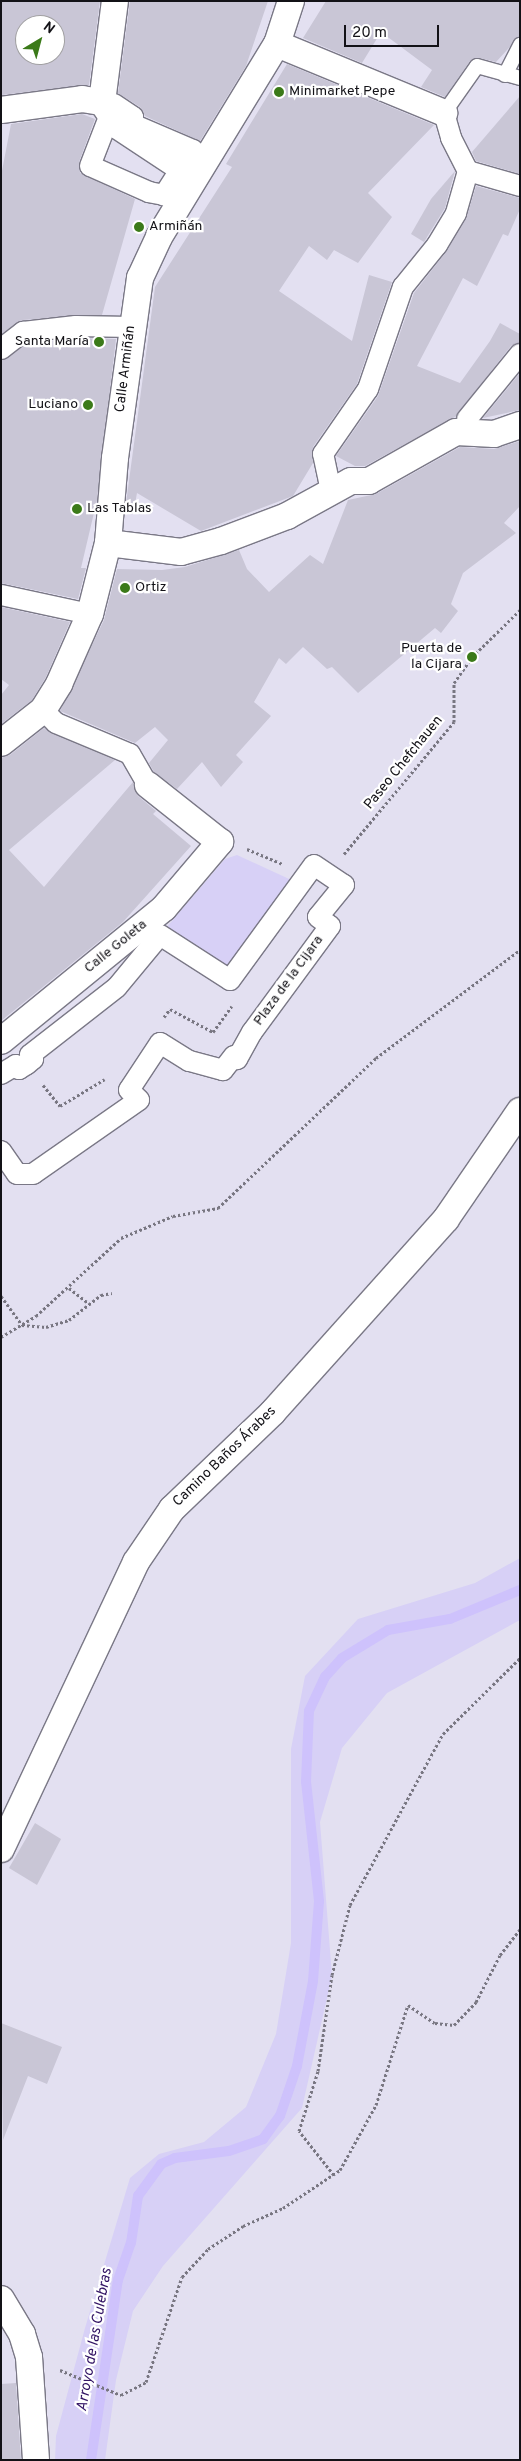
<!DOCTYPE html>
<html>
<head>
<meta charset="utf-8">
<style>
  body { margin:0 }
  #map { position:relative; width:521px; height:2461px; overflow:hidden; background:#e3e0f1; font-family:Overpass,sans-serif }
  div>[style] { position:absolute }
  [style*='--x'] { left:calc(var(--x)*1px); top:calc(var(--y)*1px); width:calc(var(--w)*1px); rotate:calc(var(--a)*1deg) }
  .green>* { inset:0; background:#d7d0f6 }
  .stream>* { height:10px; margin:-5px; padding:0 5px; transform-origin:5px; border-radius:5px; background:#cec2fc }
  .building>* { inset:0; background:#c9c6d6 }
  .path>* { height:3px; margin-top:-1.5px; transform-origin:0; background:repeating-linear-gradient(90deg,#787681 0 2.5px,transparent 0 5px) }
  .roads { filter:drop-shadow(1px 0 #7a7886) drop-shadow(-1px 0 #7a7886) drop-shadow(0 1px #7a7886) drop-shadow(0 -1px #7a7886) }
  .service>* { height:14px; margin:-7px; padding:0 7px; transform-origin:7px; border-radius:7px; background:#fff }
  .pedestrian>* { height:20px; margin:-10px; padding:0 10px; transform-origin:10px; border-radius:10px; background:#fff }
  .minor>* { height:26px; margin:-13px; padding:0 13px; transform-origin:13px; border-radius:13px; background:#fff }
  .dots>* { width:14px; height:14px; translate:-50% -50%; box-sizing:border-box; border:2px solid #fff; border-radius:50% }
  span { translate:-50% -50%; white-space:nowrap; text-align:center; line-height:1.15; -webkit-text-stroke:4.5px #fff; paint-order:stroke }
  .poi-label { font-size:14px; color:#131217 }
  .left { translate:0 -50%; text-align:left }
  .right { translate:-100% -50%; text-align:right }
  .street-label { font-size:14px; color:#131217 }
  .water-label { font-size:15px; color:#321464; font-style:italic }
  .frame { position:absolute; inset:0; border:2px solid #131217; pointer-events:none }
  .north { position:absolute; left:15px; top:15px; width:50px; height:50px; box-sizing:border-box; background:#fff; border:1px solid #a1a0a2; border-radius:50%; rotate:37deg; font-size:14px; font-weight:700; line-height:20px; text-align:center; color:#131217 }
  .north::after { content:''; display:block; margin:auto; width:18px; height:22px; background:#3b7a19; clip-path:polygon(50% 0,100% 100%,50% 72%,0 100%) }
  .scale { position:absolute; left:344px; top:25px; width:95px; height:22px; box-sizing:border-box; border:2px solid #131217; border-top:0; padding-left:6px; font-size:15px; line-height:18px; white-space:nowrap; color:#131217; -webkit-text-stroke:4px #fff; paint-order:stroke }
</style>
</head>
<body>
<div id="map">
  <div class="green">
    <div style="clip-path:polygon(237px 855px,300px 884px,230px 980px,160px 935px,225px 859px)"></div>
    <div style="clip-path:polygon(520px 1558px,520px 1620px,387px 1693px,342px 1748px,320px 1822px,332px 1976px,302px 2108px,163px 2266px,133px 2311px,116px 2380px,105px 2460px,55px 2460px,56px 2436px,85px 2328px,130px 2178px,159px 2154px,204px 2142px,246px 2107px,276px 2034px,291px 1943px,291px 1749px,305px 1676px,358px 1619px,475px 1583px)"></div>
  </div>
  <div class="stream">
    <div style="--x:91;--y:2460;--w:182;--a:-81.5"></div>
    <div style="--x:118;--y:2280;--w:39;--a:-71"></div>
    <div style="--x:131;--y:2243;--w:48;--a:-81.5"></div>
    <div style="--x:138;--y:2196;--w:39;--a:-54"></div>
    <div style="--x:161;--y:2164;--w:15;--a:-23"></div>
    <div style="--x:175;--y:2158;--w:54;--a:-7.4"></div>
    <div style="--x:229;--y:2151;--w:36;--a:-19"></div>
    <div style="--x:263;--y:2139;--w:29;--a:-54"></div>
    <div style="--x:280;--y:2116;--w:53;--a:-71.2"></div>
    <div style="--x:297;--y:2066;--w:86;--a:-79.3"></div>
    <div style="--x:313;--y:1981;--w:80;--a:-85.7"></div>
    <div style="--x:319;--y:1901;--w:120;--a:-96.2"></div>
    <div style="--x:306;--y:1782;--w:71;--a:-87.6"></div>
    <div style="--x:309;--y:1711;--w:38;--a:-65"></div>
    <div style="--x:325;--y:1677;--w:25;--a:-48"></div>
    <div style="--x:342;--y:1658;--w:54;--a:-31.3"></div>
    <div style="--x:388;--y:1630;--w:63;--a:-10.1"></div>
    <div style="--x:450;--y:1619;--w:76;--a:-22.5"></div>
  </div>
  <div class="building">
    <div style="clip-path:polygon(evenodd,1px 1px,100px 1px,89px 85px,1px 95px,1px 1px,25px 25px,55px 25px,55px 55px,25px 55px,25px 25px)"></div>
    <div style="clip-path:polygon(130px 1px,268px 1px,246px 66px,200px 141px,145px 116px,140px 107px,118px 93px)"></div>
    <div style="clip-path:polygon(326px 1px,520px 1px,520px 36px,496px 62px,479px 58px,470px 61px,445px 97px,421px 87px,432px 70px,381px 32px,362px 63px,303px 38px)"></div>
    <div style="clip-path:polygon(287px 64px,434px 125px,368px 193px,392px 217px,358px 263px,334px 250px,327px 260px,309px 246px,279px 291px,352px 341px,369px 275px,392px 282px,357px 384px,313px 447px,313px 463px,293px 496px,201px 531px,137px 493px,135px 504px,126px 503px,155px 287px,232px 167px,226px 164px)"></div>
    <div style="clip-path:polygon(520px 96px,520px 174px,476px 161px,472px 152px)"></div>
    <div style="clip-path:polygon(82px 114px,95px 119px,79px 162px,80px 173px,135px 199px,102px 315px,22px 320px,1px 334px,1px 176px,11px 124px)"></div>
    <div style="clip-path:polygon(455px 171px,445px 208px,424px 242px,411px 234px,431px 199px)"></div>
    <div style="clip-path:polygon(476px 186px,520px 198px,520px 209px,508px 236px,503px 234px,477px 286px,463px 278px,417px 366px,460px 383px,490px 341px,500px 323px,520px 334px,520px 342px,511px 346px,455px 417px,365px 466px,355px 466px,336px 456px,378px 396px,414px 293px,446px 252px,466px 219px)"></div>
    <div style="clip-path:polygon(77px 338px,116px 339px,97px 500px,81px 568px,86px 568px,78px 599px,1px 583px,1px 361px,28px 343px)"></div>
    <div style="clip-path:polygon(520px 373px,520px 410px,483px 418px)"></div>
    <div style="clip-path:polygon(520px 441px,520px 506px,504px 523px,516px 533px,463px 573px,451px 604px,458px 611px,441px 633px,435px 628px,358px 693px,332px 667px,327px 669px,303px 647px,286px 664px,279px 658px,254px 702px,271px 716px,236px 755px,243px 762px,221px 787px,202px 762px,177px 789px,154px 772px,149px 763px,168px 740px,155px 727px,135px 743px,60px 711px,104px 620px,117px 569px,162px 570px,185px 567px,239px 550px,247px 569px,269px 592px,310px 555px,323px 564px,348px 500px,376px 494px,460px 447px,494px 449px)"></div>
    <div style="clip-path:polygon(1px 607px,70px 622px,46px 677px,32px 700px,1px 724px,1px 695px,9px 685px,1px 679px)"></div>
    <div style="clip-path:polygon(44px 728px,115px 760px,9px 850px,44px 887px,133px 782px,138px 796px,156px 811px,153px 814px,191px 846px,123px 922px,1px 1021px,1px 758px,10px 755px)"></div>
    <div style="clip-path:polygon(35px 1823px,61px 1839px,37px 1885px,9px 1868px)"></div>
    <div style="clip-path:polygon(1px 2023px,62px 2047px,47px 2084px,28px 2076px,3px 2140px)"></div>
    <div style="clip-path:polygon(16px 2383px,21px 2460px,1px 2460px,1px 2384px)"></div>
  </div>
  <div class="path">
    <div style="--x:247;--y:849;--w:39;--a:23"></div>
    <div style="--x:344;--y:854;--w:172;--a:-50.2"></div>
    <div style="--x:454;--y:722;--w:39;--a:-90"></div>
    <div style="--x:454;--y:683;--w:32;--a:-55"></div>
    <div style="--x:472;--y:657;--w:67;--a:-44.4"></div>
    <div style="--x:164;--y:1017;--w:10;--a:-53"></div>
    <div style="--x:170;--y:1009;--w:49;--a:28.1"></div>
    <div style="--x:213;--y:1032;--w:32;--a:-54"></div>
    <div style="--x:43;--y:1085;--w:27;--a:51"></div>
    <div style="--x:60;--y:1106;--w:52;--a:-31"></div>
    <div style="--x:69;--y:1288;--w:24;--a:38"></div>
    <div style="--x:1;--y:1296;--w:36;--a:54"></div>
    <div style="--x:22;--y:1325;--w:24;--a:5"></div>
    <div style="--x:46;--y:1327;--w:24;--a:-17"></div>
    <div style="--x:69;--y:1320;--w:41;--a:-38"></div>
    <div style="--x:101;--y:1295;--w:11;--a:-10"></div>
    <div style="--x:1;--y:1337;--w:41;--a:-31"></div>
    <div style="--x:36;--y:1316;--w:115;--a:-42.5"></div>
    <div style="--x:121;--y:1238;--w:56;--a:-22.9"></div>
    <div style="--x:173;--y:1216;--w:46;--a:-10.1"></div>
    <div style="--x:218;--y:1208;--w:218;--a:-43.5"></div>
    <div style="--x:376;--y:1058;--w:180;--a:-36.9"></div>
    <div style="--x:334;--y:2175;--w:56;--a:-128.5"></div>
    <div style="--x:299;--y:2131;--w:63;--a:-72.4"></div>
    <div style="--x:318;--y:2071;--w:97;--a:-81.7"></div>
    <div style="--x:332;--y:1975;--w:72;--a:-75.6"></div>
    <div style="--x:350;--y:1905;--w:195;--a:-61.5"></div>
    <div style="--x:443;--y:1734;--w:108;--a:-44.6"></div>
    <div style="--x:60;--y:2370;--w:66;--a:22.3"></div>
    <div style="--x:121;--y:2395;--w:28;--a:-27"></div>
    <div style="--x:146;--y:2382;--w:111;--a:-71.1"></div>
    <div style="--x:182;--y:2277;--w:38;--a:-47"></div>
    <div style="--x:208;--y:2249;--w:42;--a:-33.3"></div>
    <div style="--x:243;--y:2226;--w:44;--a:-24.2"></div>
    <div style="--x:283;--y:2208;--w:69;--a:-33.7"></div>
    <div style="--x:340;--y:2170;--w:74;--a:-61"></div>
    <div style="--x:376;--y:2105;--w:105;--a:-72.3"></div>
    <div style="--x:408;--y:2005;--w:32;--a:34"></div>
    <div style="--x:435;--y:2023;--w:19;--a:6"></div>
    <div style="--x:454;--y:2025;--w:32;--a:-46"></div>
    <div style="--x:476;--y:2002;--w:53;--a:-62.9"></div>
    <div style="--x:500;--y:1955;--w:33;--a:-52"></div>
  </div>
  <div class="roads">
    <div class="service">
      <div style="--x:505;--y:75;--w:34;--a:-63"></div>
      <div style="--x:444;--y:113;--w:57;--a:-54.9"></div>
      <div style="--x:477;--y:66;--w:45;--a:15.6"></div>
    </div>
    <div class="pedestrian">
      <div style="--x:114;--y:104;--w:23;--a:34"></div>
      <div style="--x:133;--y:117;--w:7;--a:98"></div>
      <div style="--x:132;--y:124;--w:66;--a:23.1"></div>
      <div style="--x:193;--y:150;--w:54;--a:122.8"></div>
      <div style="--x:164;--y:195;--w:15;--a:-169"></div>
      <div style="--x:149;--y:192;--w:64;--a:-156.2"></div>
      <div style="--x:90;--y:166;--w:66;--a:-68.8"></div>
      <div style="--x:444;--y:113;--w:26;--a:74"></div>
      <div style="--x:451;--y:138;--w:37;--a:63"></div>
      <div style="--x:468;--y:171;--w:54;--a:16.1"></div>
      <div style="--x:1;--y:349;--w:28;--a:-38"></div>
      <div style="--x:23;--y:332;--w:53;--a:-6.5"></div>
      <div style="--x:76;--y:326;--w:55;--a:1"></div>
      <div style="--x:467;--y:419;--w:84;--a:-50.8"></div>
      <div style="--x:331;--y:491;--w:38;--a:-102"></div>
      <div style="--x:323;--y:454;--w:79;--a:-55.3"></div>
      <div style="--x:368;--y:389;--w:108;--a:-71.1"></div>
      <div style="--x:403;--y:287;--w:54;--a:-51"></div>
      <div style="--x:437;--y:245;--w:37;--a:-59"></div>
      <div style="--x:456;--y:213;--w:44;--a:-74.1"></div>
      <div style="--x:1;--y:595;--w:91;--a:12.1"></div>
      <div style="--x:43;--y:710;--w:18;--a:45"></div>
      <div style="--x:56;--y:723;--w:80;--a:22.7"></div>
      <div style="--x:130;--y:754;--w:36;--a:60"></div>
      <div style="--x:1;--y:1074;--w:17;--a:-31"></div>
      <div style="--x:16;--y:1065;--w:5;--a:53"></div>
      <div style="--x:19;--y:1069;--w:9;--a:-32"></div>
      <div style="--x:27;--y:1064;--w:8;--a:-40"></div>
      <div style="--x:33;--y:1059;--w:5;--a:-127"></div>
      <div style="--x:30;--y:1055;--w:110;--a:-38"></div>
      <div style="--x:117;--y:987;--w:67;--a:-50.4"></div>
      <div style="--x:160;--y:935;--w:83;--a:32.7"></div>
      <div style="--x:230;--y:980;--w:142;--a:-53.9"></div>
      <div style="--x:314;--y:865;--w:36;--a:34"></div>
      <div style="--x:344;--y:885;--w:41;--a:129.1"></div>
      <div style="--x:318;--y:917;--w:15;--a:37"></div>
      <div style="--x:330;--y:926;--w:132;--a:126.3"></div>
      <div style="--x:252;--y:1032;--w:31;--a:119"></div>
      <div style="--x:237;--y:1059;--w:4;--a:-135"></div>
      <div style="--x:234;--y:1056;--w:18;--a:128"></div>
      <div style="--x:223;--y:1070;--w:35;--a:-165"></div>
      <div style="--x:189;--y:1061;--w:34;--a:-148"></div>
      <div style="--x:160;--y:1043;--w:56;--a:123.4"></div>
      <div style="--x:129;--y:1090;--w:14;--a:45"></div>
      <div style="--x:139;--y:1100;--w:129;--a:145.1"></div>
      <div style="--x:33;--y:1174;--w:16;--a:180"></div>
      <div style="--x:17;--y:1174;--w:28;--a:-125"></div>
    </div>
    <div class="minor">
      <div style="--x:277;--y:44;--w:181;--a:22.4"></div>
      <div style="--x:102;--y:102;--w:102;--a:-82.7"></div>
      <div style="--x:1;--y:110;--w:82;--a:-7.7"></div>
      <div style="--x:82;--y:99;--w:20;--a:9"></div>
      <div style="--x:102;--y:102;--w:29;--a:56"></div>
      <div style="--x:118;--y:126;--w:92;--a:33.5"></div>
      <div style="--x:108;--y:543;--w:74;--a:7"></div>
      <div style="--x:181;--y:552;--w:41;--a:-15.4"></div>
      <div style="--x:221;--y:541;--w:71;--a:-20.7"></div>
      <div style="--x:287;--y:516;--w:73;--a:-28.7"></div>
      <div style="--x:351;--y:481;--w:18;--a:0"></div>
      <div style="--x:369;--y:481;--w:100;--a:-29.4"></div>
      <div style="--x:456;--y:432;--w:38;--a:3"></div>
      <div style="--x:494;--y:434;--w:28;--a:-19"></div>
      <div style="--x:1;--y:743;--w:53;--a:-38.2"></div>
      <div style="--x:43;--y:710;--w:31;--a:-58"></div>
      <div style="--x:59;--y:684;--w:77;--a:-66.1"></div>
      <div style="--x:90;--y:614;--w:73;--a:-75.8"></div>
      <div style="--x:108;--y:543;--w:85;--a:-85.3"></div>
      <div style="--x:115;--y:458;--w:182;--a:-82.1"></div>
      <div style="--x:140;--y:278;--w:45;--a:-65.1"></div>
      <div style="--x:159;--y:237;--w:226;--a:-58.6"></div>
      <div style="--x:277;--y:44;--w:45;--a:-72"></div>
      <div style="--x:1;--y:1041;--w:210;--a:-39.2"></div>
      <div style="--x:164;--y:908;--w:87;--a:-49.7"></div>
      <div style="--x:220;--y:842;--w:92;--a:-141.6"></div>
      <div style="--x:1;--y:1849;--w:317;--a:-64.8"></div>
      <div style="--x:136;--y:1562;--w:64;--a:-55.8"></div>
      <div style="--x:172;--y:1509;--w:140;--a:-43.8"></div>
      <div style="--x:273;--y:1412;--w:259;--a:-48.1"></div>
      <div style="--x:446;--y:1219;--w:131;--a:-55.6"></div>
      <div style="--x:1;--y:2299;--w:41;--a:59"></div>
      <div style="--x:22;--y:2334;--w:24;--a:73"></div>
      <div style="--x:29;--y:2357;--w:103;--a:86.1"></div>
    </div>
  </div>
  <div class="dots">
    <div style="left:279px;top:92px;background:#3b7a19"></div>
    <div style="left:139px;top:227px;background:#3b7a19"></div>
    <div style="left:99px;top:342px;background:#3b7a19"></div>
    <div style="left:88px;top:405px;background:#3b7a19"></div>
    <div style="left:77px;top:509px;background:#3b7a19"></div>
    <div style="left:125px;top:588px;background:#3b7a19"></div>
    <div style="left:472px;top:657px;background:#3b7a19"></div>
  </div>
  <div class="poi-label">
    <span class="left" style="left:289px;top:92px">Minimarket Pepe</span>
    <span class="left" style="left:149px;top:227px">Armiñán</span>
    <span class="right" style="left:89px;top:342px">Santa María</span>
    <span class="right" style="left:78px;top:405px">Luciano</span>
    <span class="left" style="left:87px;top:509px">Las Tablas</span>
    <span class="left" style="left:135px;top:588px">Ortiz</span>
    <span class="right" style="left:462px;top:657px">Puerta de<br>la Cijara</span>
  </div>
  <div class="street-label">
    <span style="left:126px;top:369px;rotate:-83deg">Calle Armiñán</span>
    <span style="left:404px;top:763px;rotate:-51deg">Paseo Chefchauen</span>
    <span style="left:116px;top:947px;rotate:-39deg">Calle Goleta</span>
    <span style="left:289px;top:981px;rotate:-54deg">Plaza de la Cijara</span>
    <span style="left:225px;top:1457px;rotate:-44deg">Camino Baños Árabes</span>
  </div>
  <div class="water-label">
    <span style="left:95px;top:2340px;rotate:-80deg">Arroyo de las Culebras</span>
  </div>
  <div class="frame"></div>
  <div class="north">N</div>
  <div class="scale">20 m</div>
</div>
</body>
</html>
